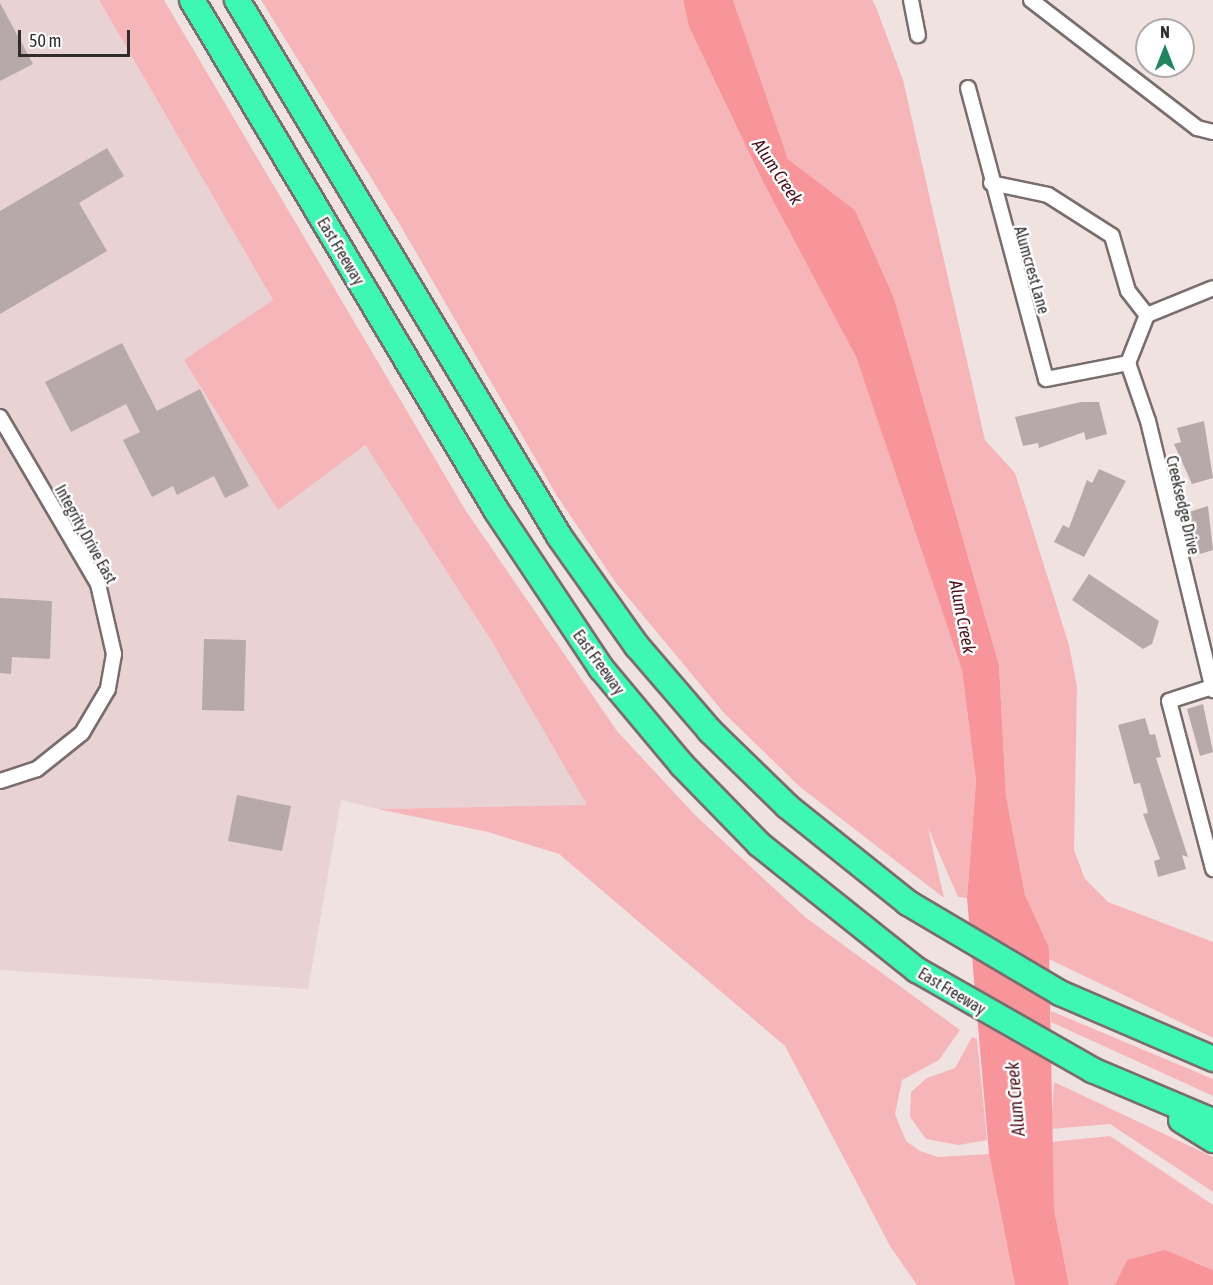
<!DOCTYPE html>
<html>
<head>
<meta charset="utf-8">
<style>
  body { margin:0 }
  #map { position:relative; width:1213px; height:1285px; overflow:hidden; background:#f1e2e2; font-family:"Asap Condensed",sans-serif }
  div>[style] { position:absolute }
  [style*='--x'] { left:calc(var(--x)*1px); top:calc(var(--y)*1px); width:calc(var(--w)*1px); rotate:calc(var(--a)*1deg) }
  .built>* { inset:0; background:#e8d2d3 }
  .green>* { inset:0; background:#f6b6b9 }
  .water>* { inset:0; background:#f8959b }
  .building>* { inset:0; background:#b7a9aa }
  .roads { filter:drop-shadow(2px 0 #796d6d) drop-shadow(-2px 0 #796d6d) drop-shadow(0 2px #796d6d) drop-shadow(0 -2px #796d6d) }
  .minor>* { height:14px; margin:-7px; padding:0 7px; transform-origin:7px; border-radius:7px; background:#fff }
  .motorway>* { height:24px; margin:-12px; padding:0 12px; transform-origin:12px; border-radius:12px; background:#3df7b3 }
  span { translate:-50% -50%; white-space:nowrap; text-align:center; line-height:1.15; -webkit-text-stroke:5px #fff; paint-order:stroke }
  .street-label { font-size:16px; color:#312c2c }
  .water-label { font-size:18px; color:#4d101a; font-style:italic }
  .north { position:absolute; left:1135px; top:18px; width:60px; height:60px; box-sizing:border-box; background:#fff; border:2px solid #adabab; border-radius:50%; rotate:0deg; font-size:16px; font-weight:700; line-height:24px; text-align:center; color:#312c2c }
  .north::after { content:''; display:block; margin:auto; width:21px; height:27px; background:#20845f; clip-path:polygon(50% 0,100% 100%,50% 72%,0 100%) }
  .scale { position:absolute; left:18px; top:30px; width:112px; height:27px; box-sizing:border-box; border:3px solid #312c2c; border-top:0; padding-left:8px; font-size:18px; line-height:21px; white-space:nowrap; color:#312c2c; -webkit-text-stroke:4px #fff; paint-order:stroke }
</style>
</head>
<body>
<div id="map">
  <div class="built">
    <div style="clip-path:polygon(0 0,99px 0,273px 300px,184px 361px,365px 445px,492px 642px,588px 806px,378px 809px,341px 800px,308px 989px,0 970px)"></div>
  </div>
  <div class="green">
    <div style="clip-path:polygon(99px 0,164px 0,466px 511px,617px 731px,695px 815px,805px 917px,960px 1030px,939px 1060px,902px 1080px,895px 1114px,906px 1141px,920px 1151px,938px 1157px,989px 1154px,1015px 1285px,917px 1285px,890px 1246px,785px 1046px,559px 854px,488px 832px,378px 809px,587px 805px,492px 642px,365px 445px,278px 510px,184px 360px,273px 300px)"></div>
    <div style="clip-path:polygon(261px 0,683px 0,689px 27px,763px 182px,856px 357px,962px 670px,976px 781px,967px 898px,958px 897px,928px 828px,944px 898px,800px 787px,724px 713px,616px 583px,557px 496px,399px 223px)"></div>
    <div style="clip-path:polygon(733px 0,872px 0,876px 7px,903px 80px,985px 440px,1015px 473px,1069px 645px,1077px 687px,1074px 850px,1085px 879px,1108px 902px,1213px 942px,1213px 1038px,1049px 959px,1025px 895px,1006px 796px,999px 665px,894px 298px,855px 210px,788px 159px)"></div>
    <div style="clip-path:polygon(1051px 1011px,1213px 1079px,1213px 1096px,1051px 1022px)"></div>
    <div style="clip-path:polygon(972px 1037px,977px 1039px,987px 1140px,959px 1145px,926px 1139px,910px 1117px,911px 1092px,927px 1078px,955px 1068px)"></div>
    <div style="clip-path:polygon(1054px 1082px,1213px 1157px,1213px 1192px,1110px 1124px,1051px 1129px)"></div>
    <div style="clip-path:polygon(1110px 1136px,1213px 1205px,1213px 1270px,1195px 1262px,1115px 1285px,1069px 1285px,1054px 1209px,1051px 1142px)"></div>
  </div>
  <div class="water">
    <div style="clip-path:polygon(683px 0,733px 0,788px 159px,855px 210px,894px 298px,999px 665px,1006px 796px,1025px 895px,1049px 948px,1054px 1209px,1069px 1285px,1015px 1285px,989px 1154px,967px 898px,976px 781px,962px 670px,856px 357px,763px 182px,689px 27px)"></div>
    <div style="clip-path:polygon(1165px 1250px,1213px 1270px,1213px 1285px,1115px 1285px,1127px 1260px)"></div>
  </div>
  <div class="building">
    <div style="clip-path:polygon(0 3px,33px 64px,0 81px)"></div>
    <div style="clip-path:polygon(107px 148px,124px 176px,79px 203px,107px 251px,0 314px,0 211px)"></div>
    <div style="clip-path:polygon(122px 343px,157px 411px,200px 389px,249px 486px,225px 498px,214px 476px,177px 495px,173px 486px,152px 497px,123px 440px,140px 432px,126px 404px,71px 432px,45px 382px)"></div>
    <div style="clip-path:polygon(1081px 402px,1099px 402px,1107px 434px,1086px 440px,1084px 432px,1039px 448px,1038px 443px,1023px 446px,1015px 417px)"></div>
    <div style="clip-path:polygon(1204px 421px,1213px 478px,1192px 484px,1174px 444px,1181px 442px,1177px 428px)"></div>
    <div style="clip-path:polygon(1099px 469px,1126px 481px,1084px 557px,1054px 542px,1063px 525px,1069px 528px,1087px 480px,1092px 483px)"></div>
    <div style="clip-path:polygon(1208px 506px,1213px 550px,1200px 554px,1186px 523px,1191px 522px,1189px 512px)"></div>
    <div style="clip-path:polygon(1089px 574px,1159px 621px,1152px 644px,1143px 649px,1072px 600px)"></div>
    <div style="clip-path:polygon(0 598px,52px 601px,50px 659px,12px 657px,11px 674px,0 673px)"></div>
    <div style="clip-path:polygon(204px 639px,246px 640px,244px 711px,202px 710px)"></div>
    <div style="clip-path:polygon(1203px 704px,1213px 752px,1200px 756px,1187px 709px)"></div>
    <div style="clip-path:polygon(1145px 718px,1150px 735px,1155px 734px,1161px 757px,1156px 758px,1188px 857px,1182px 855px,1186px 869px,1158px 877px,1154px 861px,1160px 859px,1143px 814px,1148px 813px,1140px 783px,1134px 784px,1118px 725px)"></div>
    <div style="clip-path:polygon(237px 795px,291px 806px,282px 851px,228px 841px)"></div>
  </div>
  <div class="roads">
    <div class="minor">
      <div style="--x:911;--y:0;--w:36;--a:79"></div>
      <div style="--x:1031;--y:0;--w:210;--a:37.6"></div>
      <div style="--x:1197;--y:128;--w:16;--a:14"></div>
      <div style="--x:968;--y:88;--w:301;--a:75"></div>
      <div style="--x:1046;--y:379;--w:84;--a:-11"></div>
      <div style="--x:991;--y:183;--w:58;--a:11.9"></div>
      <div style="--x:1048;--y:195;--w:76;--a:32.6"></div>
      <div style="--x:1112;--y:236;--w:57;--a:73.8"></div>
      <div style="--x:1128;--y:291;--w:31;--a:52"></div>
      <div style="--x:1128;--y:363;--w:61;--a:71"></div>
      <div style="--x:1148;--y:421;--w:277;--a:76.4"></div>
      <div style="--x:1128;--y:363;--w:52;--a:-68.4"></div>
      <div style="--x:1147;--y:315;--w:71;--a:-22.2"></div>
      <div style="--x:0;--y:417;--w:194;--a:59.6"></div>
      <div style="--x:98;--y:584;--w:72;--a:77.1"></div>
      <div style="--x:114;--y:654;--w:36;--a:100"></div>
      <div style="--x:108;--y:689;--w:51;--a:120.6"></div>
      <div style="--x:82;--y:733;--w:58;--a:141.3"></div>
      <div style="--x:37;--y:769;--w:39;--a:162"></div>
      <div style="--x:1212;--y:687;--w:45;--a:162"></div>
      <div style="--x:1169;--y:701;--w:174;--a:75.3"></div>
    </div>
    <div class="motorway">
      <div style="--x:192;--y:0;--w:594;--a:59.2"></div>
      <div style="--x:496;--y:510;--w:190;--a:56.4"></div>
      <div style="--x:601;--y:668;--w:126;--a:50.1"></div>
      <div style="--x:682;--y:765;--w:110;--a:45.7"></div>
      <div style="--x:759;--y:844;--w:202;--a:38.6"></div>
      <div style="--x:917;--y:970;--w:202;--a:29.7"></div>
      <div style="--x:1092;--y:1070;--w:131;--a:22.9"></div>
      <div style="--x:237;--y:0;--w:625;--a:59"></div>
      <div style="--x:559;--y:536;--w:135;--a:54.7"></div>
      <div style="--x:637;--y:646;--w:112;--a:49.3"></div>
      <div style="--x:710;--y:731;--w:107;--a:44.2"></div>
      <div style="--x:787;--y:806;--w:155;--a:38.7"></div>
      <div style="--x:908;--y:903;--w:177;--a:30.6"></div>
      <div style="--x:1060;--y:993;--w:167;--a:23.3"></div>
      <div style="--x:1181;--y:1120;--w:38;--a:32"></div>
    </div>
  </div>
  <div class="street-label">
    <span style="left:341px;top:251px;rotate:59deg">East Freeway</span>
    <span style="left:1032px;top:270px;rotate:74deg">Alumcrest Lane</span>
    <span style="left:1183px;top:505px;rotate:77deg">Creeksedge Drive</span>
    <span style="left:86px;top:534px;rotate:61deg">Integrity Drive East</span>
    <span style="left:599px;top:662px;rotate:54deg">East Freeway</span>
    <span style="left:952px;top:991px;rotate:31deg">East Freeway</span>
  </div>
  <div class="water-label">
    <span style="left:777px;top:172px;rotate:56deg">Alum Creek</span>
    <span style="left:962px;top:617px;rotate:79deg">Alum Creek</span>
    <span style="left:1016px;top:1099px;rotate:-95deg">Alum Creek</span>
  </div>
  <div class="north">N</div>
  <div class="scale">50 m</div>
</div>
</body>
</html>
